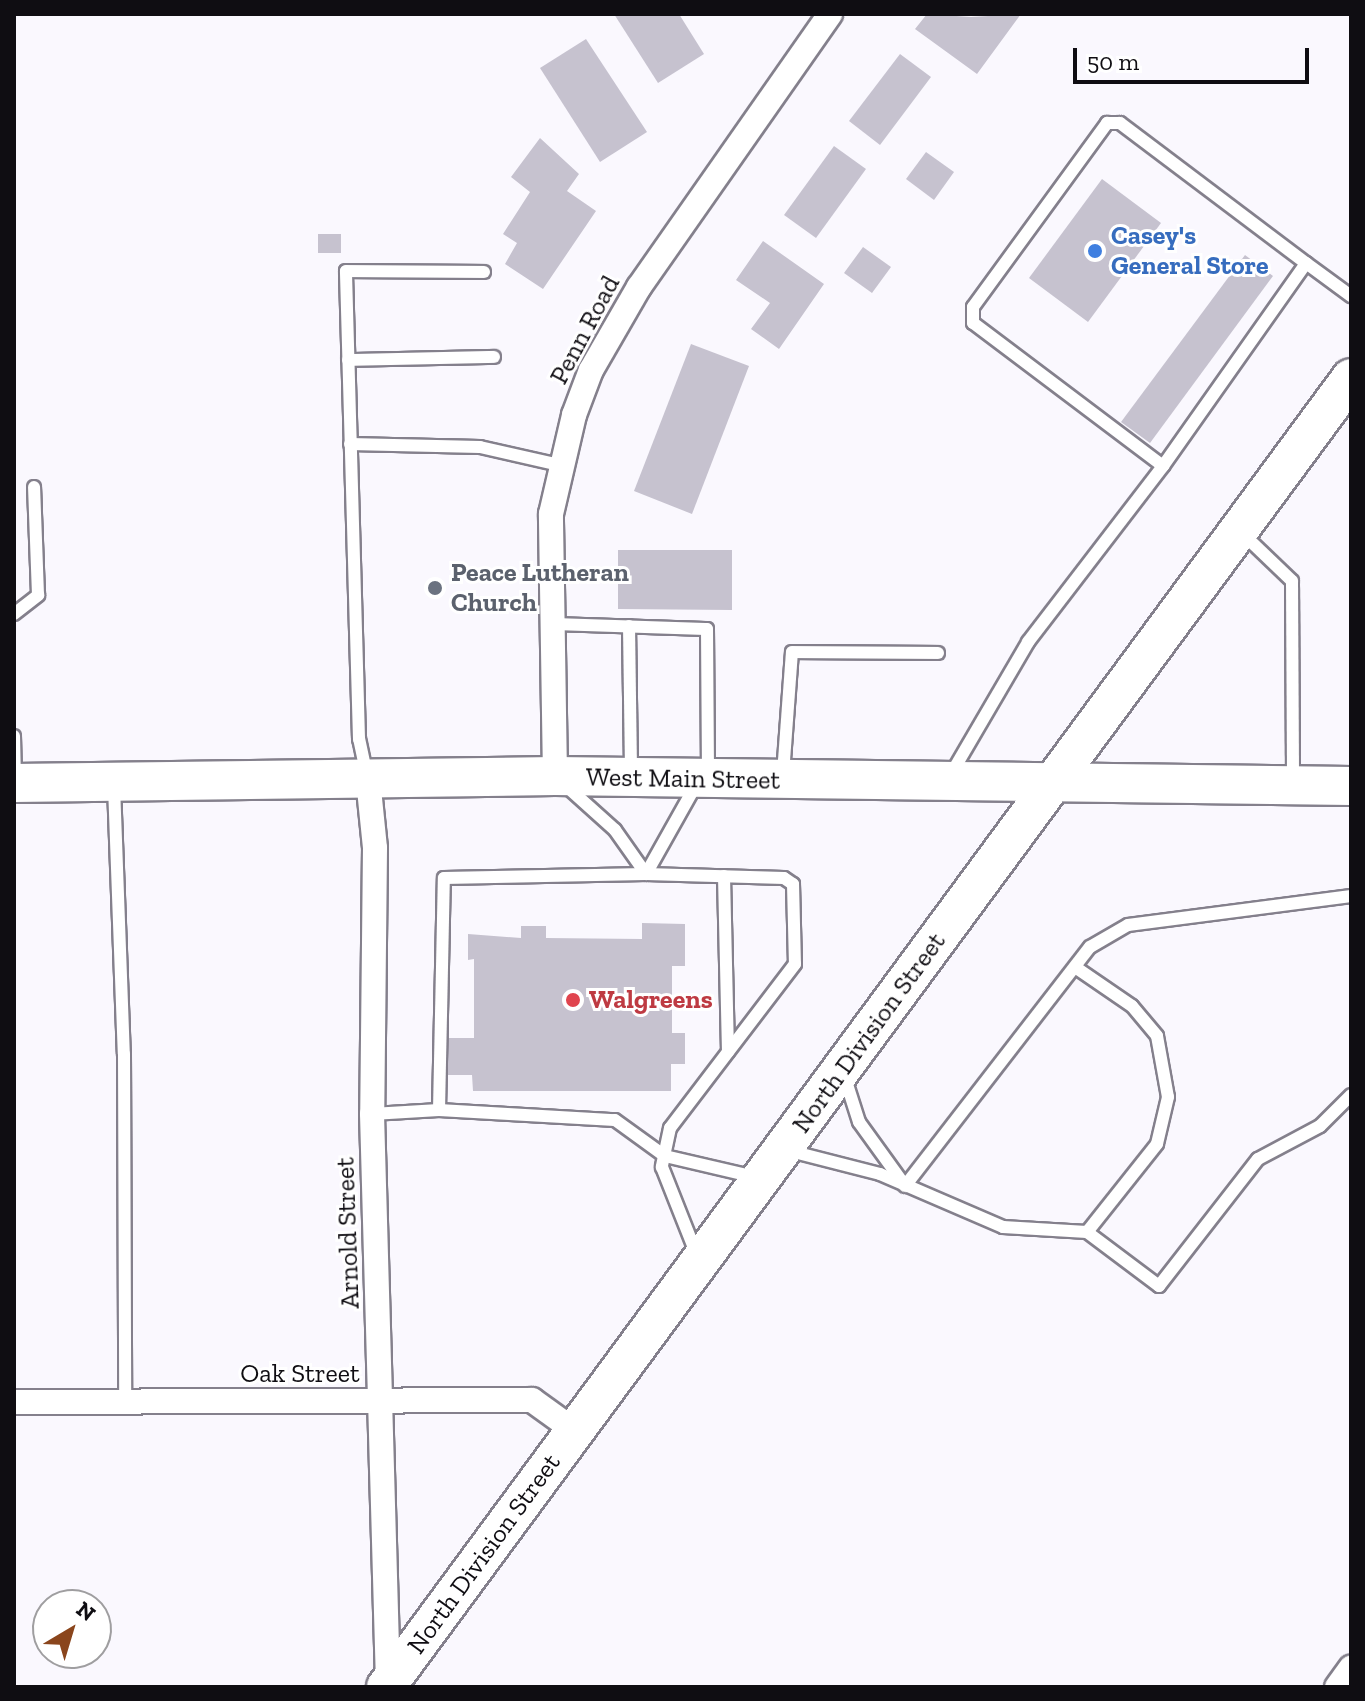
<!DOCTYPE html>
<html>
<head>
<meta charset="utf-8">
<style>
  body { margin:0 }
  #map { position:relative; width:1365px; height:1701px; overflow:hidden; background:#faf8fe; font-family:"Zilla Slab",serif }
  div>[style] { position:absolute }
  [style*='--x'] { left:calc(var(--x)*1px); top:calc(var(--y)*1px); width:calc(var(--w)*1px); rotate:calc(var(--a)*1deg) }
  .building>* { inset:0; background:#c6c2cf }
  .roads { filter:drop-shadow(2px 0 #84808c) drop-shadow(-2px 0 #84808c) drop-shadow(0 2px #84808c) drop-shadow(0 -2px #84808c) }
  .lane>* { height:12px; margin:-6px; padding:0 6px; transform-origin:6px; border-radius:6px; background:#fff }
  .street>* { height:24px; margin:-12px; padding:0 12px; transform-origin:12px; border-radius:12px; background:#fff }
  .primary>* { height:38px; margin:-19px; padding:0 19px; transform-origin:19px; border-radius:19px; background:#fff }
  .dots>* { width:22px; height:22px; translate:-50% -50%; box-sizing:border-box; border:4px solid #fff; border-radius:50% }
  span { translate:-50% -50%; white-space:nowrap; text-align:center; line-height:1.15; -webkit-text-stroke:6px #fff; paint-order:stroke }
  .shop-label { font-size:26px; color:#366cbe; font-weight:700 }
  .left { translate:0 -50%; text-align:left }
  .street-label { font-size:26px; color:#0f0d12 }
  .worship-label { font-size:26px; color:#5b616d; font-weight:700 }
  .health-label { font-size:26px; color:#be3a42; font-weight:700 }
  .frame { position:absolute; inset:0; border:16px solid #0f0d12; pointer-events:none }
  .north { position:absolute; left:32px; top:1589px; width:80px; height:80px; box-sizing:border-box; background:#fff; border:2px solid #9f9ea0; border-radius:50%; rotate:38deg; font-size:22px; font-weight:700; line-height:32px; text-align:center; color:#0f0d12 }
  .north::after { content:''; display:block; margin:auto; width:28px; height:36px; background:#8a451c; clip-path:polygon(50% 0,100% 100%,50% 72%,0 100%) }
  .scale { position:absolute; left:1073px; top:48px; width:236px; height:36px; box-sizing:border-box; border:4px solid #0f0d12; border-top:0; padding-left:10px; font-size:24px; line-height:28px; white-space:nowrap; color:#0f0d12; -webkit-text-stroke:6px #fff; paint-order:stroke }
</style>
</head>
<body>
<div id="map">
  <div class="building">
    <div style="clip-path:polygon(614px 14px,679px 14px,704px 54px,658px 83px)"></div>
    <div style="clip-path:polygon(927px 14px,971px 17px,1021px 14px,977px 74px,915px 29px)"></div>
    <div style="clip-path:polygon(586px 39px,647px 132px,600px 162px,540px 68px)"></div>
    <div style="clip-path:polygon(900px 54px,931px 77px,880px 145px,849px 121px)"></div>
    <div style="clip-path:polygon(540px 138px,579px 174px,567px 191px,596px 211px,543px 289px,505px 264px,517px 243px,503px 234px,530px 192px,511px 177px)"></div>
    <div style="clip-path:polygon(834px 146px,866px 169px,816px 238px,784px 215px)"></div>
    <div style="clip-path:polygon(926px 152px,954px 172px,934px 200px,906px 179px)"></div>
    <div style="clip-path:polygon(1102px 179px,1161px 223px,1088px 322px,1029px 278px)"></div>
    <div style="clip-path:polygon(318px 234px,341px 234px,341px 253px,318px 253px)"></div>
    <div style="clip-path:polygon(763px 241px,824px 284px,779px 349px,751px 329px,770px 303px,736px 280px)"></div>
    <div style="clip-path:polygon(863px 247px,891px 267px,872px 293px,844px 273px)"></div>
    <div style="clip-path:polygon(1245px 255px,1273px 276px,1150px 443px,1121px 422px)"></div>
    <div style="clip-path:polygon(691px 344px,749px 366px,692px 514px,634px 491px)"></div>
    <div style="clip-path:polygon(618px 550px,732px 550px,732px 610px,618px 609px)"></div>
    <div style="clip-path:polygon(642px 923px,685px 924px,685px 966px,672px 966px,672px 1033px,685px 1033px,685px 1064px,671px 1064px,671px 1091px,473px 1091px,472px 1075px,446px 1075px,446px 1038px,474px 1038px,474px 959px,468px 960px,468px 934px,521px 938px,521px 926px,546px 926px,546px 938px,642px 939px)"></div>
  </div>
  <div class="roads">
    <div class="lane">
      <div style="--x:348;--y:360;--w:146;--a:-1.2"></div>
      <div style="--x:350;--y:444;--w:130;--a:1.3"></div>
      <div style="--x:480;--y:447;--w:82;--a:12.7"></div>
      <div style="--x:1163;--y:466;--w:238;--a:-143"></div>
      <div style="--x:973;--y:323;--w:16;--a:-90"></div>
      <div style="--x:973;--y:307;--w:228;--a:-53.9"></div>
      <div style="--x:1107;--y:123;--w:13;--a:0"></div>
      <div style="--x:1120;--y:123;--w:233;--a:37"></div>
      <div style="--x:1242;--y:533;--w:69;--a:43.8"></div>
      <div style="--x:1292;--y:581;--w:200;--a:89.7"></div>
      <div style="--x:14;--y:614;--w:31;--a:-38"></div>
      <div style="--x:38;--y:595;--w:108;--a:-92.1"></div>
      <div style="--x:553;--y:624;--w:154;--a:1.9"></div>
      <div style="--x:707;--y:629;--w:143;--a:89.6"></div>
      <div style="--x:629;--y:626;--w:145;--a:89.2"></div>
      <div style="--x:14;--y:736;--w:44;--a:88.7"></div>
      <div style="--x:783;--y:774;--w:122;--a:-85.8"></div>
      <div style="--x:792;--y:652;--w:146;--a:0.4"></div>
      <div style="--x:951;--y:774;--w:153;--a:-59.7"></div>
      <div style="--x:1028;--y:642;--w:222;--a:-52.5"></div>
      <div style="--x:1163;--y:466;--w:248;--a:-54.8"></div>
      <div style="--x:1306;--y:263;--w:56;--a:36.3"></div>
      <div style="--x:367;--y:776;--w:38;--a:-102"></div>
      <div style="--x:359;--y:739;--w:468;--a:-91.6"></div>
      <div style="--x:346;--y:271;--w:138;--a:0.4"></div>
      <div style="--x:565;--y:785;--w:67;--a:42"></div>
      <div style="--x:615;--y:830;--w:54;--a:54.8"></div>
      <div style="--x:114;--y:786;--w:268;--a:87.9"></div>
      <div style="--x:124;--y:1054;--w:348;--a:89.8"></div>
      <div style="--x:646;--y:874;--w:104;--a:-60.7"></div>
      <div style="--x:724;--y:876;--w:176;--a:88.7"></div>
      <div style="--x:1075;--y:967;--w:69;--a:34.4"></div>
      <div style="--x:1132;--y:1006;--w:39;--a:50"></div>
      <div style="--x:1157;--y:1036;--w:62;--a:79.8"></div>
      <div style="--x:1168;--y:1097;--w:48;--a:103.2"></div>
      <div style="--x:1157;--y:1144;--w:112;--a:128.5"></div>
      <div style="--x:845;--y:1078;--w:46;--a:72.3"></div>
      <div style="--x:859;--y:1122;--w:75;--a:54.2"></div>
      <div style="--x:439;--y:1110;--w:176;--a:3.3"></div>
      <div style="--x:615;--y:1120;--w:62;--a:35.8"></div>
      <div style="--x:665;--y:1156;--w:92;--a:13.1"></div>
      <div style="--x:372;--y:1114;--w:67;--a:-3.4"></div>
      <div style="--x:439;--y:1110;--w:232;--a:-88.8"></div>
      <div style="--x:444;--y:878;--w:202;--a:-1.1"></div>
      <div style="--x:646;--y:874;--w:138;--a:1.7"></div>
      <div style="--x:784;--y:878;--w:11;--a:34"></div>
      <div style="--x:793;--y:884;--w:80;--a:88.6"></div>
      <div style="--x:795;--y:964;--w:206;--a:127.3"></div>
      <div style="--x:670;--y:1128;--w:40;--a:102"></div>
      <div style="--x:662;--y:1167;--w:92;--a:68.4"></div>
      <div style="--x:790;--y:1151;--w:93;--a:14.3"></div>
      <div style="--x:880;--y:1174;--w:134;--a:23.3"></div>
      <div style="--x:1003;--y:1227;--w:84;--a:3.4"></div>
      <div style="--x:1087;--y:1232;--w:90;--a:36.9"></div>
      <div style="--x:1159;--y:1286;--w:161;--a:-52.1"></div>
      <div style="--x:1258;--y:1159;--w:70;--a:-28"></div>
      <div style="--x:1320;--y:1126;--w:44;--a:-45"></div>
      <div style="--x:905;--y:1186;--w:302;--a:-52.3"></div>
      <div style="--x:1090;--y:947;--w:44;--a:-30.1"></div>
      <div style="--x:1128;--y:925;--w:225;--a:-7.4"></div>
    </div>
    <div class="street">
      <div style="--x:555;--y:776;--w:262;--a:-90.9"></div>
      <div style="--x:551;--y:514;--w:102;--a:-76.9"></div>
      <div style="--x:574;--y:415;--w:48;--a:-69.3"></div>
      <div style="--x:591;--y:370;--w:96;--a:-60"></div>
      <div style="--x:639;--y:287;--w:333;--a:-55"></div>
      <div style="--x:368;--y:779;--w:69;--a:84.2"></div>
      <div style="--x:375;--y:848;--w:266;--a:90.6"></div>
      <div style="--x:372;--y:1114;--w:570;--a:88.39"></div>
      <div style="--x:14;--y:1402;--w:518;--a:-0.22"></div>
      <div style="--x:532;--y:1400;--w:53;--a:35.8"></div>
      <div style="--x:1337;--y:1687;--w:24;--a:-54"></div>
    </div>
    <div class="primary">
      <div style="--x:14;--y:783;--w:541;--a:-0.74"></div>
      <div style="--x:555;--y:776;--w:796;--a:0.72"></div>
      <div style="--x:386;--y:1687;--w:1626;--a:-53.6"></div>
    </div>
  </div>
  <div class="dots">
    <div style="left:1095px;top:251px;background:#3f7fe0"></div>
    <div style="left:435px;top:588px;background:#6b7280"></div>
    <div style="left:573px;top:1000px;background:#e0444e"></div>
  </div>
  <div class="shop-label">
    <span class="left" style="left:1111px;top:251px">Casey's<br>General Store</span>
  </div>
  <div class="street-label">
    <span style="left:585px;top:330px;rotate:-62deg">Penn Road</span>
    <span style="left:683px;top:779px;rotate:1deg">West Main Street</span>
    <span style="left:869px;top:1033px;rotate:-54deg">North Division Street</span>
    <span style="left:348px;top:1233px;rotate:-92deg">Arnold Street</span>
    <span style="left:300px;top:1374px">Oak Street</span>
    <span style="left:484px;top:1554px;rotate:-54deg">North Division Street</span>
  </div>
  <div class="worship-label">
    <span class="left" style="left:451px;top:588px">Peace Lutheran<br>Church</span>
  </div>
  <div class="health-label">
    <span class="left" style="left:589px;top:1000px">Walgreens</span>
  </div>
  <div class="frame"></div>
  <div class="north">N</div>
  <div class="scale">50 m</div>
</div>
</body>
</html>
